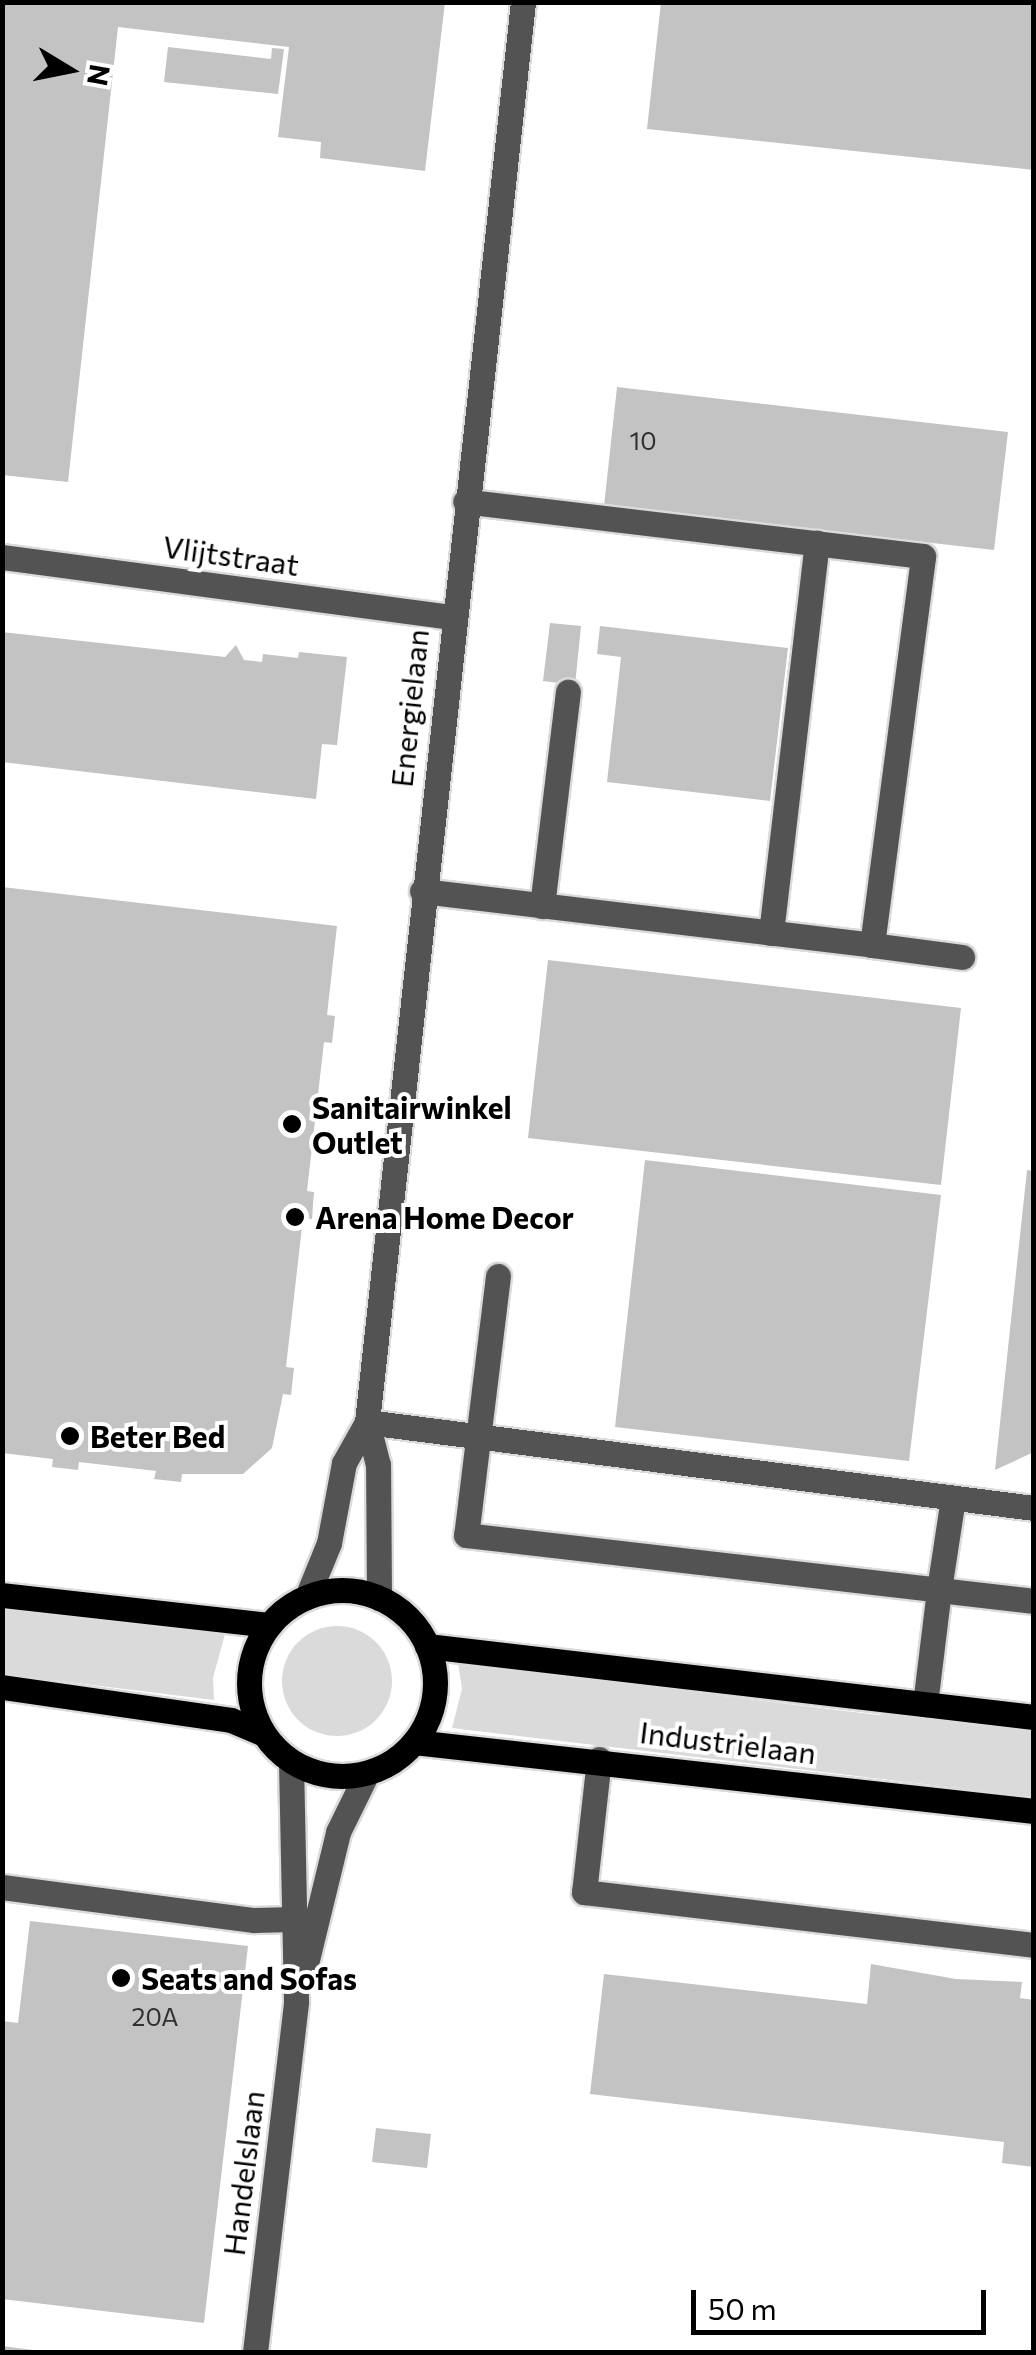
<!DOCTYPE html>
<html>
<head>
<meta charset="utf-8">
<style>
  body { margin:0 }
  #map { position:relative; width:1036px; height:2355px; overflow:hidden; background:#fff; font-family:Commissioner,sans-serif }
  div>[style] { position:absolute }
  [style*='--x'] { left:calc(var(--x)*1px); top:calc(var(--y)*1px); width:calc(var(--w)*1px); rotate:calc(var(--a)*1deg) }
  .green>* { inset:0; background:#dadada }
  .round { border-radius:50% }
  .building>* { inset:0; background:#c3c3c3 }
  .roads { filter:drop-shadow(2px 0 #dbdbdb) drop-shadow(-2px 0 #dbdbdb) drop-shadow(0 2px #dbdbdb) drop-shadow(0 -2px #dbdbdb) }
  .minor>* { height:25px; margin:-12.5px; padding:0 12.5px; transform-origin:12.5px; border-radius:12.5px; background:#535353 }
  .major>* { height:25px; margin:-12.5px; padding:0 12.5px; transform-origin:12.5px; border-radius:12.5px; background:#000 }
  .major>.ring { margin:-12.5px; padding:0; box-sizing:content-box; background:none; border:25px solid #000; border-radius:50% }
  .dots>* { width:28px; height:28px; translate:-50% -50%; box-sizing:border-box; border:5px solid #fff; border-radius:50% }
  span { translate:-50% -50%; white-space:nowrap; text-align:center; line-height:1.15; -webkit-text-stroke:8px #fff; paint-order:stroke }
  .number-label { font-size:25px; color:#313131 }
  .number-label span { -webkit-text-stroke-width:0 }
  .street-label { font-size:30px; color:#000 }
  .poi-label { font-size:30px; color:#000; font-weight:700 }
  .left { translate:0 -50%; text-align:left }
  .frame { position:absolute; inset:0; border:5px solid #000; pointer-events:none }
  .north { position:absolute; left:20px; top:20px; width:100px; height:100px; -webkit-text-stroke:8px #fff; paint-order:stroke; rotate:100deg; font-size:28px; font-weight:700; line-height:40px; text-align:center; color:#000 }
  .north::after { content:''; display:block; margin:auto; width:35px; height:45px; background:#000; clip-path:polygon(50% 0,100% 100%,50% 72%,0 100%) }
  .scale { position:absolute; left:691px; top:2290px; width:295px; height:45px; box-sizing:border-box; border:5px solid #000; border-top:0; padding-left:12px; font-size:30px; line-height:35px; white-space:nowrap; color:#000; -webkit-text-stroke:8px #fff; paint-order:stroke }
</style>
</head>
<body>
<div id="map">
  <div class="green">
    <div style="clip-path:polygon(3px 1608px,225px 1634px,213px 1678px,214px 1700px,3px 1674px)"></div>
    <div class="round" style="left:282px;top:1626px;width:110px;height:110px"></div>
    <div style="clip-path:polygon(458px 1663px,878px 1715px,912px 1712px,1033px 1726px,1033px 1797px,452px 1728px,462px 1689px)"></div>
  </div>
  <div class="building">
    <div style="clip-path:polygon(2px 2px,445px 2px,425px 171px,320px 158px,321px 142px,278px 137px,289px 47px,118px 27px,68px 482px,2px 475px)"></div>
    <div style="clip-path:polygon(661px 2px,1034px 2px,1034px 170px,647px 129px)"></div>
    <div style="clip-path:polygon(168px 47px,271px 59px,272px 48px,284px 49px,278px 94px,164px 82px)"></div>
    <div style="clip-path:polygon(617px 387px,1008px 432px,994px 550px,604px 506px)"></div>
    <div style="clip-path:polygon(550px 623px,581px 626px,575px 685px,543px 681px)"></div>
    <div style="clip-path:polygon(600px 626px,788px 648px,770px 801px,607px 782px,621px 657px,597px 654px)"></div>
    <div style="clip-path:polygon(2px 632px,225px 657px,236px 645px,244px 660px,262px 662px,263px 654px,298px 658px,299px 652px,347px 657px,337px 745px,322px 744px,316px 799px,2px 762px)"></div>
    <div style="clip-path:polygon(2px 887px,337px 926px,327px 1015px,335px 1016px,332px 1043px,324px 1042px,307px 1191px,314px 1192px,312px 1219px,303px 1218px,286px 1367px,294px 1368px,291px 1395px,283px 1394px,272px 1448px,243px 1474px,182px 1474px,181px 1482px,154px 1479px,156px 1471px,79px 1462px,78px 1470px,52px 1467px,53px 1459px,2px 1453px)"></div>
    <div style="clip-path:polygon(548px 960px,961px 1008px,941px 1185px,528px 1138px)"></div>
    <div style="clip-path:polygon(645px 1160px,941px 1195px,909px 1461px,615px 1427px)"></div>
    <div style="clip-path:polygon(1027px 1170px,1034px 1171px,1034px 1452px,995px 1470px)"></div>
    <div style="clip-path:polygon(30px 1921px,248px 1946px,204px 2323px,2px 2299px,2px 2021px,18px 2023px)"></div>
    <div style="clip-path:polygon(871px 1964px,956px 1979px,1022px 1982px,1020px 1998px,1034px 2000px,1034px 2167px,1002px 2163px,1004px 2142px,590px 2094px,604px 1974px,867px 2004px)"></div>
    <div style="clip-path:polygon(376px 2128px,431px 2134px,427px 2168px,372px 2162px)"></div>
    <div style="clip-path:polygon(2px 2346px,33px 2350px,33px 2352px,2px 2352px)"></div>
  </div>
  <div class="roads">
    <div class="minor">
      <div style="--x:2;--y:557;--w:453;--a:7.6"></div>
      <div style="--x:422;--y:891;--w:453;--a:6.8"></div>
      <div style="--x:872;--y:945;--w:392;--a:-82.5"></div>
      <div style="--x:923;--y:556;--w:461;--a:-173.2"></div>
      <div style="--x:542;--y:906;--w:216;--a:-83.1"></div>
      <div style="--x:771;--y:933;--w:393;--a:-83.3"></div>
      <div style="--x:872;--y:945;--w:91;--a:7.6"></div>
      <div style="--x:498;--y:1276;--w:261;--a:97"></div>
      <div style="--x:466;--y:1535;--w:476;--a:6.6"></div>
      <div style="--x:939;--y:1590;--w:115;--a:97"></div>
      <div style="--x:367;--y:1422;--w:673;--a:7.35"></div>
      <div style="--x:953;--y:1498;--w:93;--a:98.7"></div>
      <div style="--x:939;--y:1590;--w:96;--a:6.6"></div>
      <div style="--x:307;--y:1597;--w:58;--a:-67.8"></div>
      <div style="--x:329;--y:1543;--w:81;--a:-79.4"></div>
      <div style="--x:344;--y:1463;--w:47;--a:-60.7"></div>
      <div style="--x:379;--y:1598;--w:133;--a:-90.4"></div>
      <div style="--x:378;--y:1465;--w:44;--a:-104.3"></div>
      <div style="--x:367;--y:1422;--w:1429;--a:-83.73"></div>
      <div style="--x:599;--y:1759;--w:134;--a:96.4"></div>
      <div style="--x:584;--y:1892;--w:453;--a:6.7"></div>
      <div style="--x:2;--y:1887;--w:254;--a:7.5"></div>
      <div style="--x:254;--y:1920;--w:40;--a:-1.4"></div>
      <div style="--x:304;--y:1972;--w:144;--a:-76.3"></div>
      <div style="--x:338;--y:1832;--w:66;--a:-63.8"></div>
      <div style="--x:255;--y:2352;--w:353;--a:-83.3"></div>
      <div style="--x:296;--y:2001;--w:239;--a:-91.2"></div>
    </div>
    <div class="major">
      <div class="ring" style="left:249px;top:1590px;width:161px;height:161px"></div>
      <div style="--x:2;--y:1595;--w:269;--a:6.4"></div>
      <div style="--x:427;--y:1646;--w:611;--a:6.67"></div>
      <div style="--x:2;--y:1687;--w:231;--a:8.2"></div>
      <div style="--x:231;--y:1720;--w:34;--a:23"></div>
      <div style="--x:414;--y:1742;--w:624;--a:6.35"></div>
    </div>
  </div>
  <div class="dots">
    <div style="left:292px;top:1124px;background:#000"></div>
    <div style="left:295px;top:1217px;background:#000"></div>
    <div style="left:70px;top:1436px;background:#000"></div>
    <div style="left:121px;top:1978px;background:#000"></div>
  </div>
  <div class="number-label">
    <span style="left:643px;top:440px">10</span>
    <span style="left:155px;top:2016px">20A</span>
  </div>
  <div class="street-label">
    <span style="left:231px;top:555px;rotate:8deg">Vlijtstraat</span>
    <span style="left:409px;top:708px;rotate:-84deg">Energielaan</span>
    <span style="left:728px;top:1742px;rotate:7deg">Industrielaan</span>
    <span style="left:243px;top:2173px;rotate:-83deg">Handelslaan</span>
  </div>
  <div class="poi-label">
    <span class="left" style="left:312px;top:1124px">Sanitairwinkel<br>Outlet</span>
    <span class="left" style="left:315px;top:1217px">Arena Home Decor</span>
    <span class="left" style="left:90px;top:1436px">Beter Bed</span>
    <span class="left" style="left:141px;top:1978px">Seats and Sofas</span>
  </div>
  <div class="frame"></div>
  <div class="north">N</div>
  <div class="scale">50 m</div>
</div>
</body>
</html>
